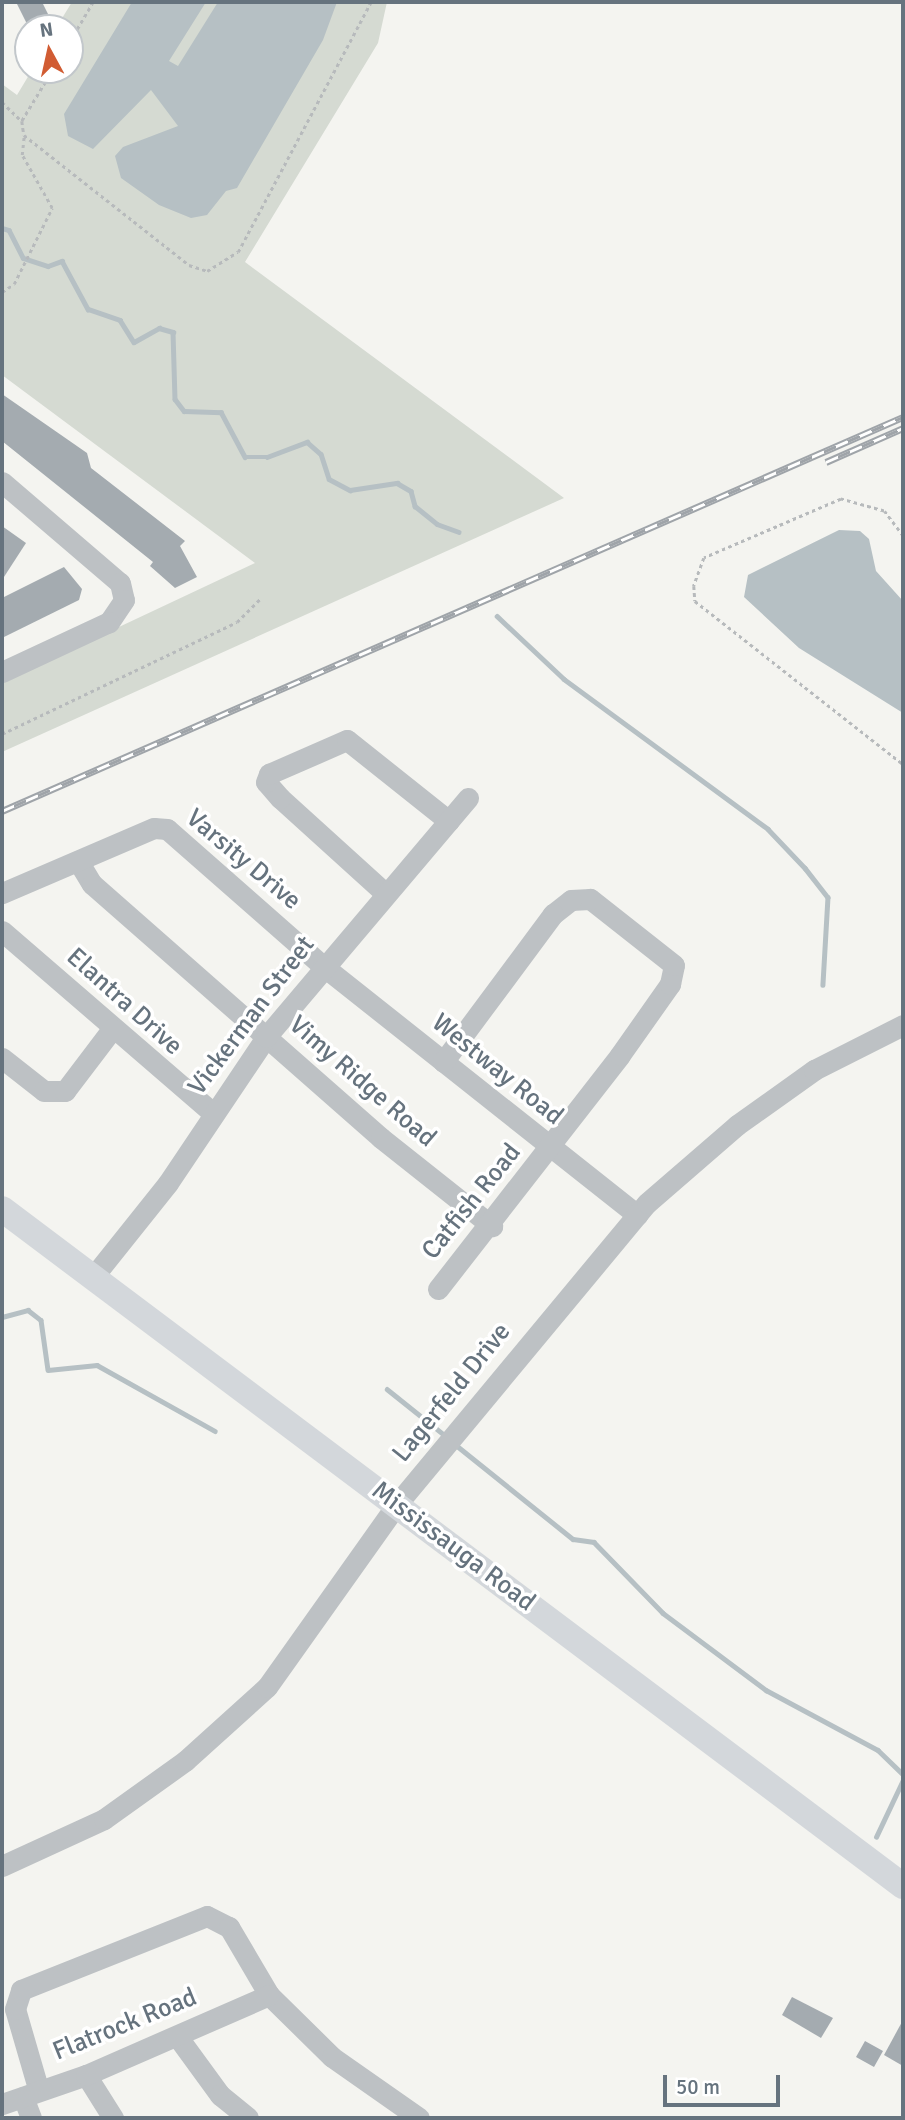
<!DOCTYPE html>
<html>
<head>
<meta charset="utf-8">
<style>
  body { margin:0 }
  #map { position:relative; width:905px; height:2120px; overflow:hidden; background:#f4f4f0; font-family:Signika,sans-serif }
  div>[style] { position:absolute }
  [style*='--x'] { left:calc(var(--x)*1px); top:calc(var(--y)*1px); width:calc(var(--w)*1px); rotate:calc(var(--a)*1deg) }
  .green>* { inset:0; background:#d5dad2 }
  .water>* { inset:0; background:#b6c0c4 }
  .stream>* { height:4.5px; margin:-2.25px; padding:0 2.25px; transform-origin:2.25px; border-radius:2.25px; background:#b6c0c4 }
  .building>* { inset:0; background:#a4abb0 }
  .path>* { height:2.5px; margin-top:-1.25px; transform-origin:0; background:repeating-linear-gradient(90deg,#b7babc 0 3.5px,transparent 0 7px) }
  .minor>* { height:21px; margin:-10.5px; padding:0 10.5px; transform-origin:10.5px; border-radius:10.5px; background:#bdc1c4 }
  .major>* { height:26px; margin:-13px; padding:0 13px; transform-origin:13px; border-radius:13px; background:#d3d7db }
  .rail>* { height:7px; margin-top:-3.5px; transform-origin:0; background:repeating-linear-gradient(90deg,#fff 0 13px,#9fa4a9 0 26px); box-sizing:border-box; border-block:2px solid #9fa4a9 }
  span { translate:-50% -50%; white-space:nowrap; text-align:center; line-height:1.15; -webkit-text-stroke:7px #fff; paint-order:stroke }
  .street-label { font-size:26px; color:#66737e }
  .frame { position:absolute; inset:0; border:4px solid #66737e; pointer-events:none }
  .north { position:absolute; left:14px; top:14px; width:70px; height:70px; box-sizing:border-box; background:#fff; border:2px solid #c2c7cb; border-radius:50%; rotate:352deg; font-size:19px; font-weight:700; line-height:28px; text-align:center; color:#66737e }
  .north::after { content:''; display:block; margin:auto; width:24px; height:32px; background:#d15c33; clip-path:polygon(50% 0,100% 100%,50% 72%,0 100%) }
  .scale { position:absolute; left:663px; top:2075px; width:117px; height:32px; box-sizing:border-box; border:4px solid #66737e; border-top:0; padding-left:9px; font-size:21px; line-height:24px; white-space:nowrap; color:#66737e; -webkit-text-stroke:5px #fff; paint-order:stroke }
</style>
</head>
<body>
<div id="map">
  <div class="green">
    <div style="clip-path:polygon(72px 2px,387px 2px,378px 43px,245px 262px,564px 498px,2px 752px,2px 682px,255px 563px,2px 375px,2px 84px,17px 95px,32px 70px,70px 70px,70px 28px,56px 28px)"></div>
  </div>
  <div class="water">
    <div style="clip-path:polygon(132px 2px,206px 2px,169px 61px,178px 66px,218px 2px,337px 2px,323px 40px,237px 188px,226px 191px,207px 215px,191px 218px,159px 205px,121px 178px,115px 156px,123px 147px,178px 126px,151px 90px,93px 149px,68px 136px,64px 114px)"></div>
    <div style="clip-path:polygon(839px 530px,860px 531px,869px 539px,876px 571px,903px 601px,903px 713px,799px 648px,744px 597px,748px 575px)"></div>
  </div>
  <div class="stream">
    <div style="--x:2;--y:228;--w:7;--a:16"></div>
    <div style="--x:9;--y:230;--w:31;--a:63"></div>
    <div style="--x:23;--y:258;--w:26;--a:18"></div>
    <div style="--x:48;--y:266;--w:15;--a:-20"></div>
    <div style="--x:62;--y:261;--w:55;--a:61.6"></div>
    <div style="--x:88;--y:309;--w:34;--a:19"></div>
    <div style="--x:120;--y:320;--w:26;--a:58"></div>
    <div style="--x:134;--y:342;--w:29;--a:-29"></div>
    <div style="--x:159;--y:328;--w:15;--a:16"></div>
    <div style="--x:173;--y:332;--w:67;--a:88.3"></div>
    <div style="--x:175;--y:399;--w:15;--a:53"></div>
    <div style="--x:184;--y:411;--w:37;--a:2"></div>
    <div style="--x:221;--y:412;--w:51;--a:61.9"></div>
    <div style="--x:245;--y:457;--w:22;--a:0"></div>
    <div style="--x:267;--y:457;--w:43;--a:-20.6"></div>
    <div style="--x:307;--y:442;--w:18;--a:41"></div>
    <div style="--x:321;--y:454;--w:26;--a:72"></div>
    <div style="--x:329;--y:479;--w:24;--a:28"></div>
    <div style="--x:350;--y:490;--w:48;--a:-8.5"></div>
    <div style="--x:397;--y:483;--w:16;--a:30"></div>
    <div style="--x:411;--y:491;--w:16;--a:75"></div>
    <div style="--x:415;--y:506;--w:28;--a:39"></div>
    <div style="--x:437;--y:524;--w:23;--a:20"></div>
    <div style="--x:497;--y:616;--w:92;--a:43.2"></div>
    <div style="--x:564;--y:679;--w:253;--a:36.3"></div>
    <div style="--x:768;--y:829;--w:54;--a:46.5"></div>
    <div style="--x:805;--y:868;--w:37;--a:52"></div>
    <div style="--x:828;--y:897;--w:88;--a:93.3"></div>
    <div style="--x:2;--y:1317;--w:27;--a:-15"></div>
    <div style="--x:28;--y:1310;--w:16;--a:38"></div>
    <div style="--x:41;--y:1320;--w:50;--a:82"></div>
    <div style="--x:48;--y:1370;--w:49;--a:-5.8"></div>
    <div style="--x:97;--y:1365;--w:135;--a:29.2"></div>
    <div style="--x:387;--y:1389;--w:77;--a:38.7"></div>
    <div style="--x:456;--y:1445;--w:150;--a:38.8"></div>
    <div style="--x:573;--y:1539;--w:21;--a:8"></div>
    <div style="--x:594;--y:1542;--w:99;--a:45.8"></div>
    <div style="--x:663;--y:1613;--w:129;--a:36.8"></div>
    <div style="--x:766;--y:1690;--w:127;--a:28.2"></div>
    <div style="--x:878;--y:1750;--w:35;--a:44"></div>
    <div style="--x:876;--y:1837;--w:63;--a:-64.7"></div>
  </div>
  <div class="building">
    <div style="clip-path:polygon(16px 2px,42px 2px,51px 20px,29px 28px)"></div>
    <div style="clip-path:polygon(2px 394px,87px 453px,91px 468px,185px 541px,180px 546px,197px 577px,175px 588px,150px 566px,153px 562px,2px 441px)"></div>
    <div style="clip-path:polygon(2px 526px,26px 543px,2px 580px)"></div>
    <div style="clip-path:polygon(64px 567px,82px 589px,79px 600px,2px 638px,2px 598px)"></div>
    <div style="clip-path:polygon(792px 1997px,833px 2018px,821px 2038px,782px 2015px)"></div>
    <div style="clip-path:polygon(903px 2020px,903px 2066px,884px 2055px)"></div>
    <div style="clip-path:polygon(865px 2041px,883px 2051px,874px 2067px,856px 2057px)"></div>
  </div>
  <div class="path">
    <div style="--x:70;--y:41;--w:45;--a:-59.5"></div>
    <div style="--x:53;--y:70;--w:60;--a:121.3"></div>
    <div style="--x:22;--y:121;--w:14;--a:82"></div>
    <div style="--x:24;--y:135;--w:210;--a:38.2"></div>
    <div style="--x:189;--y:265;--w:19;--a:18"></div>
    <div style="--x:207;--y:271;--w:36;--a:-32"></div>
    <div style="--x:238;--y:252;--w:283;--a:-62"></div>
    <div style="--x:2;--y:102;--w:28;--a:44"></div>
    <div style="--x:2;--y:292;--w:14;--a:-34"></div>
    <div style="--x:14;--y:284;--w:85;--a:-63.4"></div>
    <div style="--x:52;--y:208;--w:61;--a:-119.5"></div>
    <div style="--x:22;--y:155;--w:20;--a:-84"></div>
    <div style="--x:903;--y:536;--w:31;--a:-127"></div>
    <div style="--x:884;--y:511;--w:45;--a:-164.4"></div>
    <div style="--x:841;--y:499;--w:149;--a:156.7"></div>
    <div style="--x:704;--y:558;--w:30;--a:110"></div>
    <div style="--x:694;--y:586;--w:15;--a:86"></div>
    <div style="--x:695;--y:601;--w:264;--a:38.1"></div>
    <div style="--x:2;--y:734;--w:260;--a:-25.5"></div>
    <div style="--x:237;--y:622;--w:34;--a:-45"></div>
  </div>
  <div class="minor">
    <div style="--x:2;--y:482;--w:155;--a:40.6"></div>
    <div style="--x:120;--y:583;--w:17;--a:77"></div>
    <div style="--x:124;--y:600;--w:27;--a:124"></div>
    <div style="--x:109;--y:622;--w:118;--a:155"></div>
    <div style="--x:78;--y:861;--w:27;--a:59"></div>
    <div style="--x:92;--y:884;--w:385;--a:41.3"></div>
    <div style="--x:381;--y:1138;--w:142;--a:38.4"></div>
    <div style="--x:2;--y:893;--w:165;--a:-23.2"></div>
    <div style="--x:154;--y:828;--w:13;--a:4"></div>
    <div style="--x:167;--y:829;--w:208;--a:41.3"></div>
    <div style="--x:323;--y:966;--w:401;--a:38.4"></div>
    <div style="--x:386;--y:894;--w:143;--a:-137.8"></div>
    <div style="--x:280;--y:798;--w:21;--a:-131"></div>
    <div style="--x:266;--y:782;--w:9;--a:-69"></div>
    <div style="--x:269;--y:774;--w:85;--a:-23.6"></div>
    <div style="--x:347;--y:740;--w:130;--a:38.5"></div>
    <div style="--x:2;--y:931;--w:277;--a:40.8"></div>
    <div style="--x:2;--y:1058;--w:53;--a:38.2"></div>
    <div style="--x:44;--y:1091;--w:21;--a:0"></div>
    <div style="--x:65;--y:1091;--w:78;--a:-52.8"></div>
    <div style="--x:93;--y:1277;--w:120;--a:-51.4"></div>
    <div style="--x:168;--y:1183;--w:176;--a:-56.1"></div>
    <div style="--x:266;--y:1037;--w:313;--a:-49.8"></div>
    <div style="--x:438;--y:1289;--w:296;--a:-52.1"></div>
    <div style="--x:620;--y:1055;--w:87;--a:-54.8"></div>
    <div style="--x:670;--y:984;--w:19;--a:-78"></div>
    <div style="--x:674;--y:965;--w:107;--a:-141.8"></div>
    <div style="--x:590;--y:899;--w:19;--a:177"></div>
    <div style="--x:571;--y:900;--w:23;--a:142"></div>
    <div style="--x:553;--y:914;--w:184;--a:126.6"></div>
    <div style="--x:2;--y:1866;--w:112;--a:-24.7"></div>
    <div style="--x:104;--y:1819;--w:100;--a:-35.6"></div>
    <div style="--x:185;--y:1761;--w:110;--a:-42.1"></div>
    <div style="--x:267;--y:1687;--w:224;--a:-54.6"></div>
    <div style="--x:397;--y:1504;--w:391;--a:-50.3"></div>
    <div style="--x:647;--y:1203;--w:119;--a:-40.9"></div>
    <div style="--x:737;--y:1125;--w:95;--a:-35.5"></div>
    <div style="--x:814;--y:1070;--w:100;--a:-26.8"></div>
    <div style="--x:177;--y:2036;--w:73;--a:53.9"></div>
    <div style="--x:220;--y:2095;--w:36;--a:39"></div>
    <div style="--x:86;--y:2075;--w:51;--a:57.9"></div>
    <div style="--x:38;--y:2088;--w:82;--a:-106.2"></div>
    <div style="--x:15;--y:2009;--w:20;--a:-72"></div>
    <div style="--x:21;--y:1990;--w:200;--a:-21.7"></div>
    <div style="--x:207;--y:1916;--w:25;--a:27"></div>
    <div style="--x:229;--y:1927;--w:79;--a:59.5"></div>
    <div style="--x:269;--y:1995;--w:88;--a:44.5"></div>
    <div style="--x:332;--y:2057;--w:106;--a:35"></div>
    <div style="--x:23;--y:2097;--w:22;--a:69"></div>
    <div style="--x:2;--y:2104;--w:89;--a:-19"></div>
    <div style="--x:86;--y:2075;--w:200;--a:-23.6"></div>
  </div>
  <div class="major">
    <div style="--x:2;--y:1209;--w:1127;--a:36.92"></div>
  </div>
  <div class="rail">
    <div style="--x:826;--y:462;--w:84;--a:-23.8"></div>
    <div style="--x:2;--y:811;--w:983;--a:-23.62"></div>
  </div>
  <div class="street-label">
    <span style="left:243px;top:860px;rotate:40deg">Varsity Drive</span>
    <span style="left:124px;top:1002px;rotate:42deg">Elantra Drive</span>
    <span style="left:252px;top:1016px;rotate:-53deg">Vickerman Street</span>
    <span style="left:497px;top:1070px;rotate:39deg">Westway Road</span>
    <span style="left:362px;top:1082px;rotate:41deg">Vimy Ridge Road</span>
    <span style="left:472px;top:1202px;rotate:-51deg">Catfish Road</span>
    <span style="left:452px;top:1393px;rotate:-51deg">Lagerfeld Drive</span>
    <span style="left:453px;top:1547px;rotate:37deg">Mississauga Road</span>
    <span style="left:125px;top:2025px;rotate:-22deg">Flatrock Road</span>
  </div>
  <div class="frame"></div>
  <div class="north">N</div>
  <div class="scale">50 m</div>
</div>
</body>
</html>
